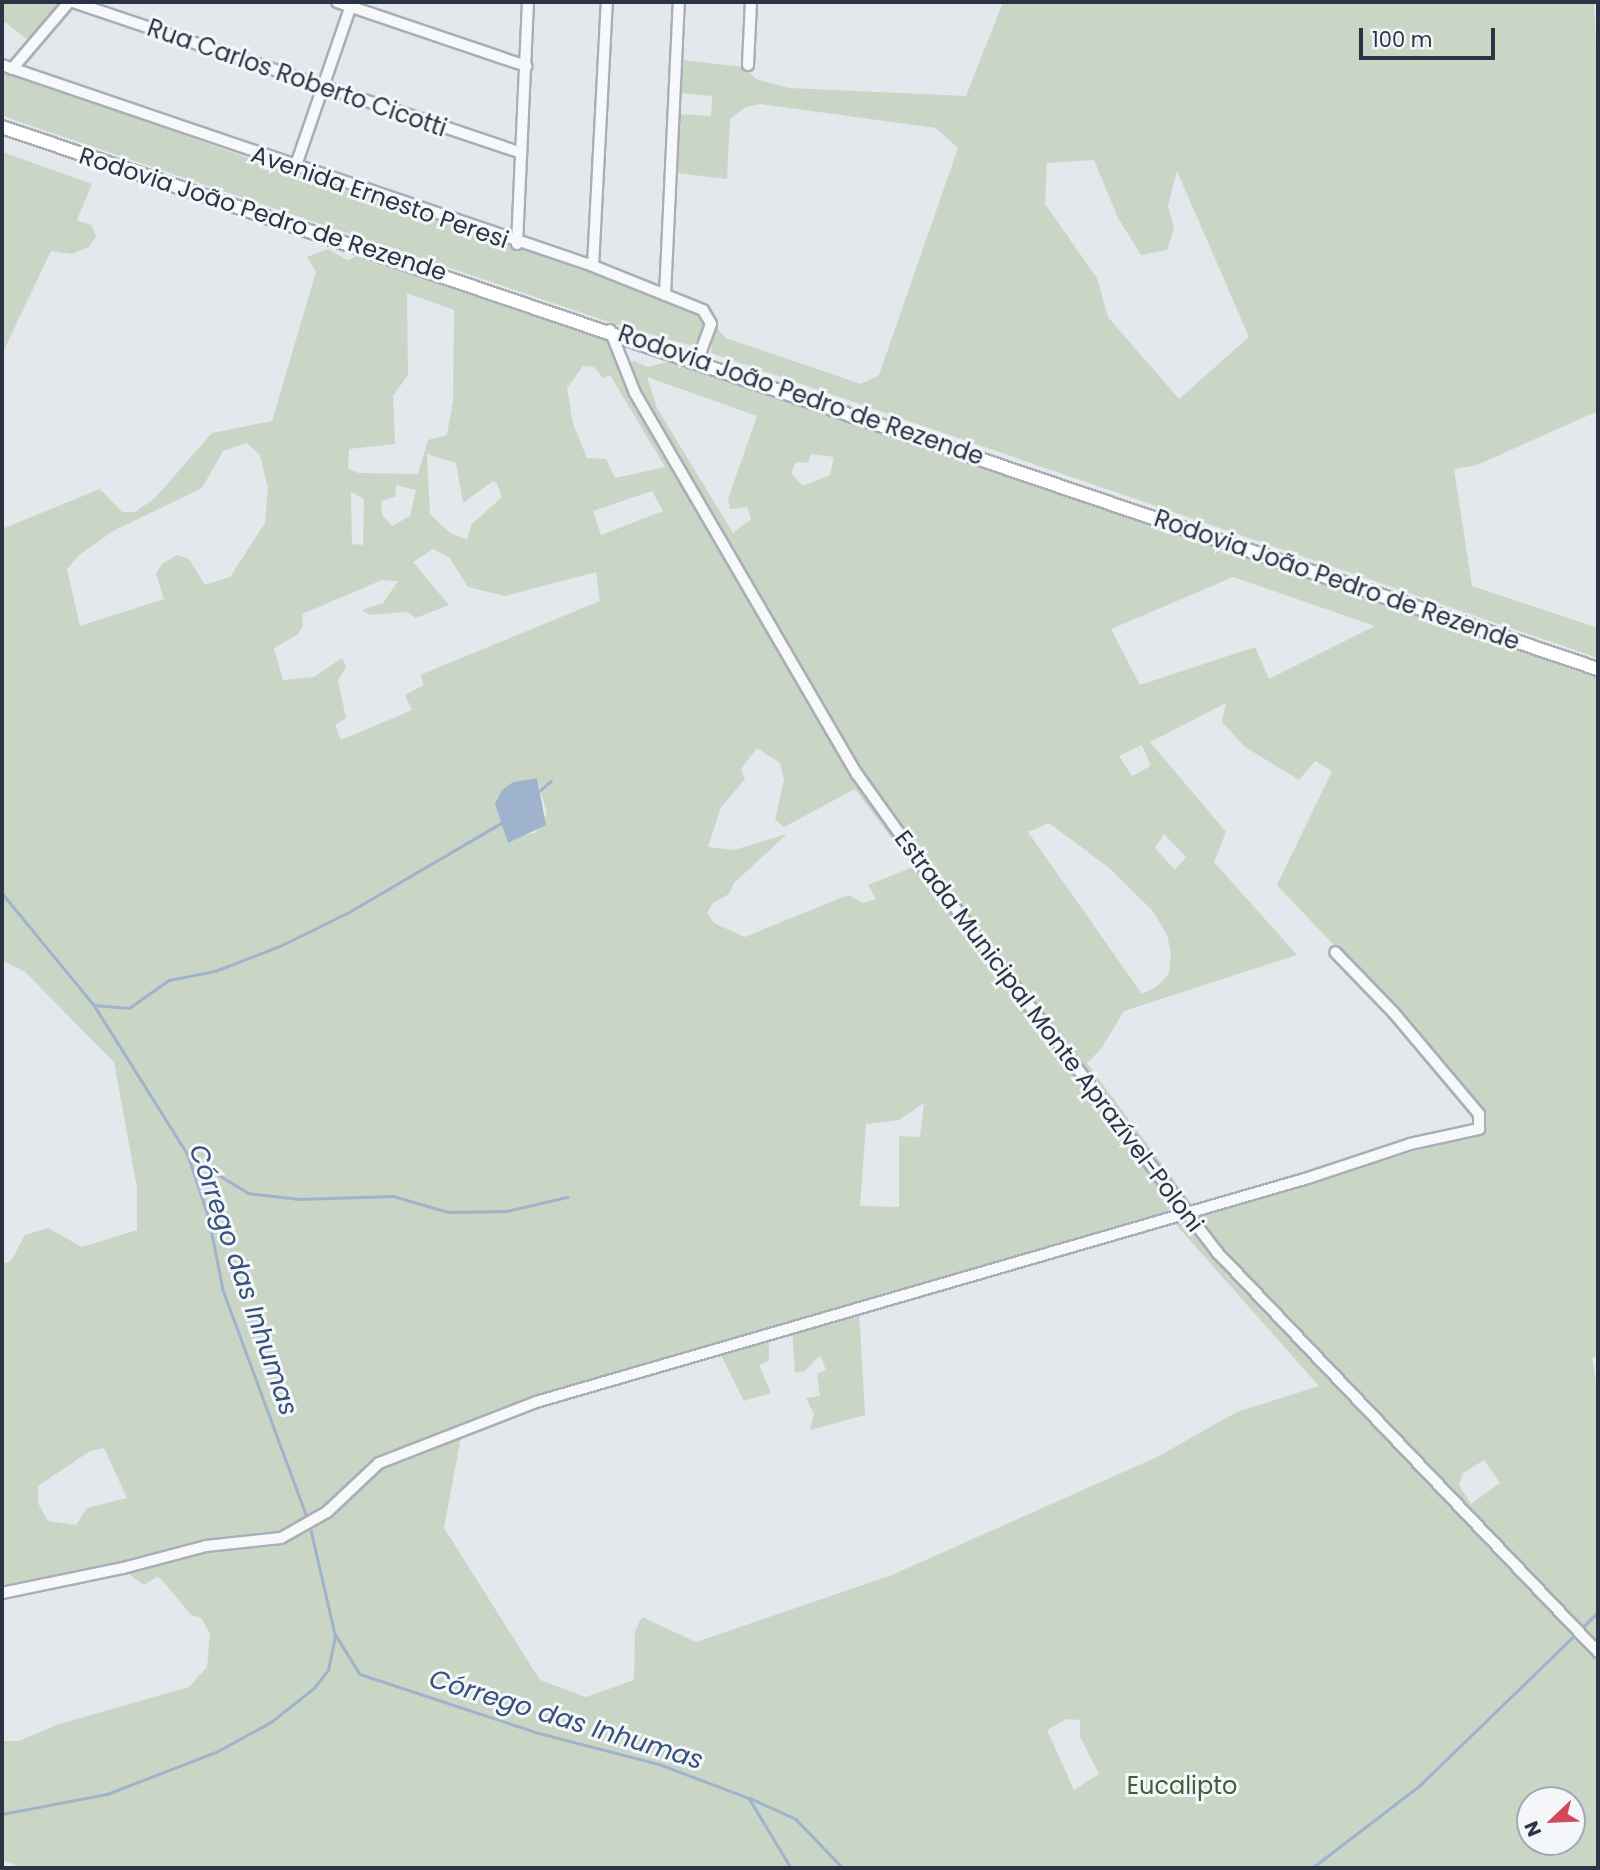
<!DOCTYPE html>
<html>
<head>
<meta charset="utf-8">
<style>
  body { margin:0 }
  #map { position:relative; width:1600px; height:1870px; overflow:hidden; background:#e4e7ec; font-family:Poppins,sans-serif }
  div>[style] { position:absolute }
  [style*='--x'] { left:calc(var(--x)*1px); top:calc(var(--y)*1px); width:calc(var(--w)*1px); rotate:calc(var(--a)*1deg) }
  .green>* { inset:0; background:#c9d6c5 }
  .water>* { inset:0; background:#9fb4cc }
  .stream>* { height:2.5px; margin:-1.25px; padding:0 1.25px; transform-origin:1.25px; border-radius:1.25px; background:#9fb4cc }
  .roads { filter:drop-shadow(2px 0 #a9aeb7) drop-shadow(-2px 0 #a9aeb7) drop-shadow(0 2px #a9aeb7) drop-shadow(0 -2px #a9aeb7) }
  .minor>* { height:10px; margin:-5px; padding:0 5px; transform-origin:5px; border-radius:5px; background:#f7f8fa }
  .major>* { height:12px; margin:-6px; padding:0 6px; transform-origin:6px; border-radius:6px; background:#fff }
  span { translate:-50% -50%; white-space:nowrap; text-align:center; line-height:1.15; -webkit-text-stroke:6px #f4f6f9; paint-order:stroke }
  .street-label { font-size:24px; color:#2b3445 }
  .park-label { font-size:24px; color:#3f6138 }
  .water-label { font-size:26px; color:#34527a; font-style:italic }
  .frame { position:absolute; inset:0; border:4px solid #2b3445; pointer-events:none }
  .north { position:absolute; left:1516px; top:1786px; width:70px; height:70px; box-sizing:border-box; background:#f4f6f9; border:2px solid #a4a8b1; border-radius:50%; rotate:247deg; font-size:19px; font-weight:700; line-height:28px; text-align:center; color:#2b3445 }
  .north::after { content:''; display:block; margin:auto; width:24px; height:32px; background:#d1495b; clip-path:polygon(50% 0,100% 100%,50% 72%,0 100%) }
  .scale { position:absolute; left:1359px; top:28px; width:136px; height:32px; box-sizing:border-box; border:4px solid #2b3445; border-top:0; padding-left:9px; font-size:21px; line-height:24px; white-space:nowrap; color:#2b3445; -webkit-text-stroke:5px #f4f6f9; paint-order:stroke }
</style>
</head>
<body>
<div id="map">
  <div class="green">
    <div style="clip-path:polygon(2px 2px,63px 2px,29px 41px,5px 22px,2px 25px)"></div>
    <div style="clip-path:polygon(evenodd,1003px 2px,1594px 2px,1598px 87px,1598px 411px,1477px 465px,1454px 469px,1472px 586px,1598px 628px,1598px 658px,711px 353px,714px 325px,726px 338px,861px 384px,879px 375px,958px 148px,936px 128px,761px 104px,746px 107px,730px 119px,727px 179px,677px 173px,679px 114px,711px 116px,712px 96px,680px 93px,682px 60px,743px 67px,756px 79px,789px 88px,966px 96px,1003px 2px,1094px 160px,1118px 218px,1141px 255px,1167px 250px,1174px 228px,1168px 206px,1177px 171px,1249px 337px,1179px 399px,1108px 317px,1097px 278px,1045px 204px,1047px 163px,1094px 160px)"></div>
    <div style="clip-path:polygon(2px 70px,293px 174px,590px 271px,704px 318px,704px 331px,698px 343px,689px 345px,612px 323px,14px 120px,2px 115px)"></div>
    <div style="clip-path:polygon(2px 152px,92px 184px,77px 220px,91px 225px,96px 236px,89px 247px,72px 254px,51px 251px,2px 354px)"></div>
    <div style="clip-path:polygon(evenodd,328px 249px,347px 260px,363px 254px,605px 337px,631px 394px,855px 776px,1174px 1205px,1166px 1213px,739px 1338px,389px 1451px,376px 1459px,325px 1509px,280px 1534px,2px 1589px,2px 1264px,11px 1261px,25px 1235px,48px 1228px,82px 1247px,137px 1230px,137px 1188px,114px 1062px,25px 972px,2px 960px,2px 529px,100px 489px,122px 512px,135px 512px,155px 498px,212px 433px,272px 421px,316px 272px,307px 257px,328px 249px,407px 293px,454px 310px,453px 401px,447px 435px,428px 440px,418px 474px,359px 473px,348px 469px,349px 449px,395px 444px,393px 396px,408px 375px,407px 293px,328px 249px,583px 366px,594px 367px,603px 378px,610px 375px,665px 467px,615px 478px,606px 459px,587px 458px,573px 424px,567px 388px,583px 366px,328px 249px,247px 443px,260px 455px,268px 488px,265px 523px,230px 577px,205px 585px,189px 559px,177px 555px,162px 564px,156px 574px,164px 599px,80px 626px,67px 569px,78px 556px,113px 531px,202px 488px,223px 451px,247px 443px,328px 249px,427px 454px,456px 463px,463px 503px,493px 481px,497px 484px,502px 497px,471px 525px,467px 540px,450px 533px,430px 514px,427px 454px,328px 249px,396px 485px,416px 490px,410px 516px,392px 526px,382px 515px,381px 501px,395px 497px,396px 485px,328px 249px,652px 491px,663px 511px,601px 535px,593px 511px,652px 491px,328px 249px,351px 492px,364px 499px,363px 545px,352px 544px,351px 492px,328px 249px,433px 549px,449px 557px,468px 587px,505px 596px,596px 572px,600px 601px,420px 675px,424px 685px,405px 695px,412px 710px,341px 740px,335px 725px,346px 718px,338px 680px,346px 667px,342px 658px,314px 677px,283px 680px,274px 648px,297px 635px,303px 626px,302px 614px,382px 580px,398px 581px,383px 603px,362px 610px,370px 615px,407px 612px,416px 618px,449px 605px,413px 562px,433px 549px,328px 249px,757px 748px,780px 763px,784px 780px,775px 820px,784px 827px,855px 789px,913px 867px,868px 885px,876px 899px,863px 903px,848px 895px,745px 937px,714px 923px,707px 913px,713px 903px,729px 894px,734px 883px,787px 834px,734px 850px,708px 847px,721px 807px,745px 779px,741px 769px,757px 748px,328px 249px,537px 778px,547px 814px,535px 833px,523px 835px,513px 782px,537px 778px,328px 249px,924px 1103px,920px 1137px,899px 1136px,899px 1207px,860px 1206px,866px 1124px,899px 1120px,924px 1103px,328px 249px,104px 1448px,127px 1498px,87px 1508px,76px 1525px,48px 1521px,38px 1503px,38px 1486px,90px 1451px,104px 1448px)"></div>
    <div style="clip-path:polygon(evenodd,634px 361px,647px 367px,672px 361px,1598px 678px,1598px 1355px,1592px 1358px,1598px 1393px,1598px 1648px,1196px 1220px,1198px 1213px,1458px 1139px,1484px 1125px,1483px 1117px,1395px 1010px,1277px 885px,1332px 771px,1315px 761px,1299px 780px,1245px 747px,1222px 722px,1226px 703px,1150px 742px,1226px 832px,1214px 862px,1297px 955px,1124px 1011px,1101px 1049px,1087px 1063px,1194px 1207px,1186px 1208px,859px 772px,637px 392px,625px 364px,634px 361px,647px 377px,757px 416px,728px 499px,730px 509px,747px 507px,751px 519px,733px 533px,657px 408px,647px 377px,634px 361px,811px 454px,834px 457px,830px 475px,803px 486px,791px 473px,796px 462px,808px 463px,811px 454px,634px 361px,1233px 577px,1375px 626px,1269px 679px,1255px 647px,1140px 685px,1111px 629px,1233px 577px,634px 361px,1142px 745px,1151px 766px,1132px 776px,1119px 756px,1142px 745px,634px 361px,1049px 823px,1108px 867px,1152px 910px,1167px 935px,1171px 954px,1169px 974px,1156px 987px,1142px 994px,1028px 832px,1049px 823px,634px 361px,1164px 834px,1186px 857px,1175px 870px,1155px 848px,1164px 834px,634px 361px,1484px 1460px,1500px 1483px,1471px 1504px,1459px 1485px,1463px 1473px,1484px 1460px)"></div>
    <div style="clip-path:polygon(evenodd,1184px 1217px,1257px 1305px,1598px 1658px,1598px 1868px,23px 1868px,2px 1860px,2px 1741px,19px 1741px,56px 1725px,189px 1687px,207px 1667px,210px 1634px,201px 1618px,191px 1615px,162px 1580px,157px 1577px,144px 1585px,125px 1571px,222px 1547px,281px 1542px,311px 1530px,382px 1464px,461px 1437px,444px 1528px,540px 1680px,586px 1697px,634px 1680px,635px 1631px,642px 1617px,696px 1642px,740px 1627px,892px 1575px,1157px 1457px,1237px 1412px,1319px 1386px,1171px 1219px,1184px 1217px,1067px 1719px,1080px 1720px,1080px 1737px,1099px 1774px,1074px 1790px,1047px 1730px,1067px 1719px,1184px 1217px,1530px 1800px,1572px 1800px,1572px 1842px,1530px 1842px,1530px 1800px)"></div>
    <div style="clip-path:polygon(859px 1311px,865px 1415px,810px 1430px,814px 1414px,806px 1398px,820px 1396px,817px 1374px,826px 1370px,820px 1355px,805px 1371px,795px 1373px,792px 1330px)"></div>
    <div style="clip-path:polygon(769px 1336px,769px 1361px,759px 1365px,771px 1393px,744px 1401px,719px 1351px)"></div>
  </div>
  <div class="water">
    <div style="clip-path:polygon(537px 778px,546px 825px,508px 843px,495px 804px,502px 790px,513px 782px)"></div>
  </div>
  <div class="stream">
    <div style="--x:537;--y:793;--w:18;--a:-41"></div>
    <div style="--x:2;--y:893;--w:145;--a:50.6"></div>
    <div style="--x:94;--y:1005;--w:177;--a:57.9"></div>
    <div style="--x:188;--y:1155;--w:66;--a:71.6"></div>
    <div style="--x:209;--y:1218;--w:73;--a:79"></div>
    <div style="--x:223;--y:1290;--w:245;--a:69.7"></div>
    <div style="--x:94;--y:1005;--w:35;--a:5"></div>
    <div style="--x:129;--y:1008;--w:49;--a:-35"></div>
    <div style="--x:169;--y:980;--w:47;--a:-11.1"></div>
    <div style="--x:215;--y:971;--w:70;--a:-21"></div>
    <div style="--x:280;--y:946;--w:77;--a:-26.2"></div>
    <div style="--x:349;--y:912;--w:178;--a:-30.3"></div>
    <div style="--x:190;--y:1157;--w:68;--a:31.8"></div>
    <div style="--x:248;--y:1193;--w:51;--a:6.7"></div>
    <div style="--x:299;--y:1199;--w:94;--a:-1.8"></div>
    <div style="--x:393;--y:1196;--w:57;--a:16.2"></div>
    <div style="--x:448;--y:1212;--w:59;--a:-1"></div>
    <div style="--x:507;--y:1211;--w:62;--a:-13.1"></div>
    <div style="--x:311;--y:1530;--w:107;--a:77"></div>
    <div style="--x:335;--y:1634;--w:47;--a:58"></div>
    <div style="--x:360;--y:1674;--w:184;--a:18.3"></div>
    <div style="--x:535;--y:1732;--w:128;--a:14.5"></div>
    <div style="--x:659;--y:1764;--w:96;--a:20.7"></div>
    <div style="--x:749;--y:1798;--w:82;--a:59"></div>
    <div style="--x:1581;--y:1629;--w:24;--a:-45"></div>
    <div style="--x:750;--y:1798;--w:51;--a:24.5"></div>
    <div style="--x:796;--y:1819;--w:68;--a:46.2"></div>
    <div style="--x:2;--y:1814;--w:107;--a:-10.8"></div>
    <div style="--x:107;--y:1794;--w:117;--a:-21.1"></div>
    <div style="--x:216;--y:1752;--w:63;--a:-28.6"></div>
    <div style="--x:271;--y:1722;--w:55;--a:-38.3"></div>
    <div style="--x:314;--y:1688;--w:23;--a:-52"></div>
    <div style="--x:328;--y:1670;--w:35;--a:-78"></div>
    <div style="--x:1312;--y:1868;--w:135;--a:-37.5"></div>
    <div style="--x:1419;--y:1786;--w:219;--a:-44.1"></div>
  </div>
  <div class="roads">
    <div class="minor">
      <div style="--x:73;--y:2;--w:473;--a:18.6"></div>
      <div style="--x:337;--y:2;--w:200;--a:18.7"></div>
      <div style="--x:2;--y:65;--w:624;--a:18.78"></div>
      <div style="--x:593;--y:266;--w:118;--a:21.8"></div>
      <div style="--x:703;--y:310;--w:16;--a:60"></div>
      <div style="--x:711;--y:324;--w:40;--a:110.2"></div>
      <div style="--x:748;--y:65;--w:63;--a:-87.3"></div>
      <div style="--x:12;--y:69;--w:88;--a:-49.6"></div>
      <div style="--x:295;--y:168;--w:176;--a:-71"></div>
      <div style="--x:517;--y:244;--w:242;--a:-87.4"></div>
      <div style="--x:593;--y:266;--w:264;--a:-87"></div>
      <div style="--x:665;--y:295;--w:293;--a:-87.3"></div>
      <div style="--x:610;--y:330;--w:68;--a:68.4"></div>
      <div style="--x:635;--y:393;--w:441;--a:59.8"></div>
      <div style="--x:857;--y:774;--w:98;--a:54.5"></div>
      <div style="--x:914;--y:854;--w:500;--a:52.72"></div>
      <div style="--x:1217;--y:1252;--w:552;--a:46.39"></div>
      <div style="--x:2;--y:1593;--w:124;--a:-11.7"></div>
      <div style="--x:123;--y:1568;--w:86;--a:-14.8"></div>
      <div style="--x:206;--y:1546;--w:75;--a:-6.1"></div>
      <div style="--x:281;--y:1538;--w:53;--a:-29.5"></div>
      <div style="--x:327;--y:1512;--w:71;--a:-43.3"></div>
      <div style="--x:379;--y:1463;--w:168;--a:-21.2"></div>
      <div style="--x:536;--y:1402;--w:804;--a:-16.18"></div>
      <div style="--x:1308;--y:1178;--w:108;--a:-18.4"></div>
      <div style="--x:1410;--y:1144;--w:71;--a:-12.3"></div>
      <div style="--x:1479;--y:1129;--w:15;--a:-90"></div>
      <div style="--x:1479;--y:1114;--w:133;--a:-130.1"></div>
      <div style="--x:1393;--y:1012;--w:83;--a:-134"></div>
    </div>
    <div class="major">
      <div style="--x:2;--y:127;--w:1686;--a:18.76"></div>
    </div>
  </div>
  <div class="street-label">
    <span style="left:297px;top:78px;rotate:19deg">Rua Carlos Roberto Cicotti</span>
    <span style="left:380px;top:197px;rotate:19deg">Avenida Ernesto Peresi</span>
    <span style="left:263px;top:214px;rotate:18deg">Rodovia João Pedro de Rezende</span>
    <span style="left:801px;top:395px;rotate:19deg">Rodovia João Pedro de Rezende</span>
    <span style="left:1337px;top:580px;rotate:19deg">Rodovia João Pedro de Rezende</span>
    <span style="left:1049px;top:1031px;rotate:53deg">Estrada Municipal Monte Aprazível-Poloni</span>
  </div>
  <div class="park-label">
    <span style="left:1182px;top:1786px">Eucalipto</span>
  </div>
  <div class="water-label">
    <span style="left:243px;top:1280px;rotate:71deg">Córrego das Inhumas</span>
    <span style="left:566px;top:1720px;rotate:17deg">Córrego das Inhumas</span>
  </div>
  <div class="frame"></div>
  <div class="north">N</div>
  <div class="scale">100 m</div>
</div>
</body>
</html>
